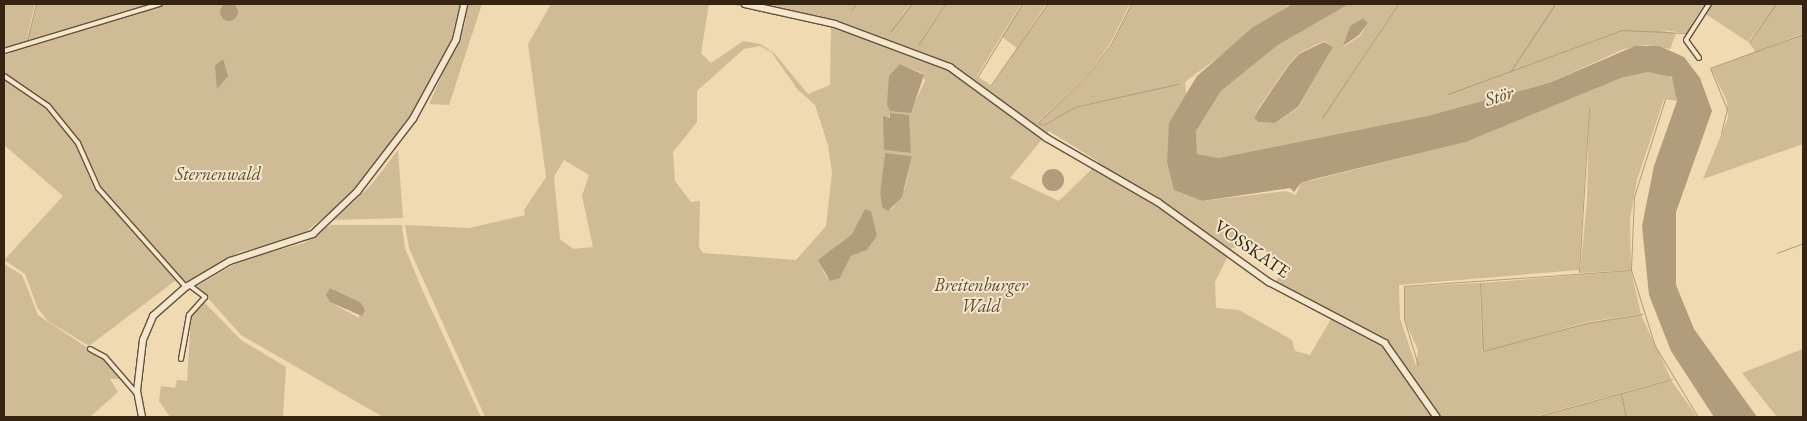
<!DOCTYPE html>
<html>
<head>
<meta charset="utf-8">
<style>
  body { margin:0 }
  #map { position:relative; width:1807px; height:421px; overflow:hidden; background:#f0dab2; font-family:"EB Garamond",serif }
  div>[style] { position:absolute }
  [style*='--x'] { left:calc(var(--x)*1px); top:calc(var(--y)*1px); width:calc(var(--w)*1px); rotate:calc(var(--a)*1deg) }
  .green>* { inset:0; background:#d0bb97 }
  .water>* { inset:0; background:#b19c7c }
  .round { border-radius:50% }
  .stream>* { height:1px; margin:-0.5px; padding:0 0.5px; transform-origin:0.5px; border-radius:0.5px; background:#b19c7c }
  .roads { filter:drop-shadow(1px 0 #64523a) drop-shadow(-1px 0 #64523a) drop-shadow(0 1px #64523a) drop-shadow(0 -1px #64523a) }
  .street>* { height:4px; margin:-2px; padding:0 2px; transform-origin:2px; border-radius:2px; background:#f5e7cd }
  .secondary>* { height:5.5px; margin:-2.75px; padding:0 2.75px; transform-origin:2.75px; border-radius:2.75px; background:#f5e7cd }
  span { translate:-50% -50%; white-space:nowrap; text-align:center; line-height:1.15; -webkit-text-stroke:4px #f5e7cd; paint-order:stroke }
  .park-label { font-size:18px; color:#5c4a33; font-style:italic }
  .street-label { font-size:18px; color:#362412 }
  .water-label { font-size:19px; color:#5b4832; font-style:italic }
  .frame { position:absolute; inset:0; border:5px solid #362412; pointer-events:none }
</style>
</head>
<body>
<div id="map">
  <div class="green">
    <div style="clip-path:polygon(4px 4px,35px 4px,26px 42px,37px 4px,461px 4px,453px 39px,401px 132px,353px 194px,297px 239px,239px 252px,186px 284px,101px 186px,81px 143px,44px 99px,4px 74px,4px 55px,11px 53px,10px 48px,4px 49px)"></div>
    <div style="clip-path:polygon(467px 4px,482px 4px,449px 105px,429px 104px,465px 24px)"></div>
    <div style="clip-path:polygon(evenodd,551px 4px,709px 4px,701px 53px,711px 63px,743px 41px,760px 44px,774px 53px,808px 94px,830px 85px,831px 26px,730px 4px,855px 4px,852px 10px,856px 4px,910px 4px,892px 29px,911px 4px,945px 4px,918px 44px,946px 4px,1021px 4px,977px 76px,992px 86px,1048px 4px,1130px 4px,1110px 44px,1086px 77px,1037px 122px,1043px 126px,1074px 108px,1131px 95px,1074px 107px,1043px 125px,1039px 122px,1087px 78px,1112px 45px,1132px 4px,1290px 4px,1185px 82px,1186px 94px,1169px 124px,1174px 190px,1202px 201px,1286px 191px,1296px 195px,1301px 183px,1466px 142px,1621px 78px,1648px 72px,1666px 75px,1675px 80px,1677px 101px,1664px 99px,1637px 180px,1630px 219px,1631px 270px,1580px 273px,1587px 200px,1589px 107px,1579px 270px,1399px 285px,1400px 318px,1416px 366px,1418px 350px,1404px 319px,1404px 287px,1480px 283px,1482px 352px,1586px 323px,1641px 315px,1671px 379px,1533px 417px,485px 417px,409px 248px,405px 225px,469px 228px,525px 215px,524px 210px,546px 177px,528px 44px,551px 4px,760px 46px,772px 53px,798px 90px,815px 105px,828px 145px,832px 173px,826px 226px,796px 260px,703px 253px,699px 247px,700px 201px,691px 202px,675px 181px,673px 152px,697px 122px,697px 91px,744px 49px,760px 46px,551px 4px,900px 64px,922px 73px,925px 81px,912px 108px,888px 105px,889px 82px,900px 64px,551px 4px,890px 113px,908px 119px,911px 153px,884px 150px,890px 113px,551px 4px,1049px 131px,1099px 162px,1059px 201px,1010px 178px,1049px 131px,551px 4px,885px 153px,912px 156px,905px 188px,892px 209px,882px 207px,880px 194px,885px 153px,551px 4px,564px 160px,589px 175px,582px 196px,593px 247px,573px 249px,560px 239px,554px 177px,564px 160px,551px 4px,868px 209px,877px 236px,867px 250px,851px 256px,840px 278px,827px 278px,823px 270px,837px 245px,852px 234px,868px 209px,551px 4px,1245px 246px,1257px 247px,1287px 265px,1276px 281px,1334px 314px,1310px 355px,1295px 351px,1292px 340px,1239px 310px,1216px 308px,1215px 282px,1232px 248px,1245px 246px)"></div>
    <div style="clip-path:polygon(1022px 4px,1046px 4px,1017px 48px,1002px 37px)"></div>
    <div style="clip-path:polygon(evenodd,1349px 4px,1398px 4px,1324px 116px,1399px 4px,1705px 4px,1685px 33px,1661px 30px,1676px 34px,1670px 49px,1646px 45px,1624px 49px,1549px 83px,1427px 116px,1219px 158px,1197px 154px,1196px 131px,1221px 91px,1278px 45px,1349px 4px,1363px 18px,1368px 23px,1360px 36px,1343px 47px,1350px 26px,1363px 18px,1349px 4px,1324px 41px,1333px 47px,1298px 108px,1275px 123px,1258px 122px,1254px 118px,1258px 109px,1288px 65px,1299px 53px,1324px 41px)"></div>
    <div style="clip-path:polygon(1710px 4px,1803px 4px,1803px 33px,1756px 52px,1749px 43px,1769px 14px,1748px 42px,1704px 13px)"></div>
    <div style="clip-path:polygon(1803px 34px,1803px 144px,1703px 179px,1728px 118px,1727px 101px,1711px 69px)"></div>
    <div style="clip-path:polygon(4px 78px,46px 108px,75px 144px,94px 188px,176px 280px,89px 346px,48px 321px,38px 309px,25px 274px,4px 260px,63px 196px,4px 145px)"></div>
    <div style="clip-path:polygon(398px 150px,403px 218px,334px 220px,372px 184px)"></div>
    <div style="clip-path:polygon(evenodd,330px 225px,402px 225px,405px 248px,421px 287px,481px 417px,383px 417px,241px 335px,197px 286px,242px 260px,304px 243px,330px 225px,330px 288px,360px 302px,359px 318px,330px 302px,330px 288px)"></div>
    <div style="clip-path:polygon(4px 264px,22px 275px,38px 315px,103px 358px,123px 379px,110px 379px,118px 392px,90px 417px,4px 417px)"></div>
    <div style="clip-path:polygon(1631px 271px,1641px 314px,1586px 322px,1487px 351px,1482px 349px,1481px 283px)"></div>
    <div style="clip-path:polygon(204px 302px,241px 340px,286px 367px,283px 417px,170px 417px,159px 401px,161px 386px,175px 388px,177px 380px,187px 381px,191px 318px)"></div>
    <div style="clip-path:polygon(1803px 349px,1803px 417px,1777px 417px,1742px 373px)"></div>
    <div style="clip-path:polygon(1671px 380px,1697px 417px,1626px 417px,1625px 409px,1626px 417px,1537px 417px)"></div>
  </div>
  <div class="water">
    <div class="round" style="left:220px;top:3px;width:18px;height:18px"></div>
    <div style="clip-path:polygon(1292px 4px,1349px 4px,1278px 45px,1221px 91px,1196px 131px,1197px 154px,1219px 158px,1427px 116px,1549px 83px,1635px 46px,1659px 46px,1684px 57px,1700px 78px,1712px 111px,1676px 212px,1676px 285px,1694px 329px,1757px 417px,1714px 417px,1671px 351px,1649px 295px,1642px 226px,1654px 166px,1677px 101px,1672px 77px,1648px 72px,1621px 78px,1466px 142px,1314px 179px,1301px 183px,1294px 192px,1290px 188px,1202px 201px,1174px 190px,1167px 162px,1169px 123px,1186px 94px,1197px 76px,1252px 28px)"></div>
    <div style="clip-path:polygon(1363px 18px,1368px 23px,1359px 35px,1343px 46px,1350px 26px)"></div>
    <div style="clip-path:polygon(1324px 42px,1333px 47px,1298px 107px,1275px 123px,1258px 122px,1254px 118px,1259px 109px,1289px 65px,1299px 54px)"></div>
    <div style="clip-path:polygon(223px 59px,228px 76px,217px 89px,215px 66px)"></div>
    <div style="clip-path:polygon(900px 64px,924px 75px,911px 113px,890px 111px,887px 105px,889px 76px)"></div>
    <div style="clip-path:polygon(890px 113px,909px 115px,911px 153px,884px 150px,883px 116px,890px 118px)"></div>
    <div style="clip-path:polygon(885px 153px,912px 156px,902px 197px,888px 211px,882px 207px,880px 193px)"></div>
    <div class="round" style="left:1042px;top:169px;width:22px;height:22px"></div>
    <div style="clip-path:polygon(865px 209px,871px 211px,877px 236px,867px 250px,851px 256px,840px 278px,830px 281px,818px 260px,852px 234px)"></div>
    <div style="clip-path:polygon(330px 288px,360px 302px,365px 310px,362px 316px,330px 302px,326px 295px)"></div>
  </div>
  <div class="stream">
    <div style="--x:1131;--y:4;--w:45;--a:116.6"></div>
    <div style="--x:1111;--y:44;--w:41;--a:127.1"></div>
    <div style="--x:1086;--y:77;--w:66;--a:136.8"></div>
    <div style="--x:1038;--y:122;--w:6;--a:31"></div>
    <div style="--x:1043;--y:125;--w:36;--a:-30"></div>
    <div style="--x:1074;--y:107;--w:107;--a:-12.5"></div>
    <div style="--x:851;--y:10;--w:8;--a:-50"></div>
    <div style="--x:891;--y:31;--w:34;--a:-53"></div>
    <div style="--x:27;--y:42;--w:39;--a:-77"></div>
    <div style="--x:1749;--y:42;--w:47;--a:-54.6"></div>
    <div style="--x:918;--y:45;--w:49;--a:-56.6"></div>
    <div style="--x:1510;--y:72;--w:82;--a:-56.5"></div>
    <div style="--x:978;--y:76;--w:84;--a:-58.6"></div>
    <div style="--x:991;--y:85;--w:98;--a:-55.3"></div>
    <div style="--x:1448;--y:94;--w:185;--a:-20.2"></div>
    <div style="--x:1622;--y:30;--w:63;--a:2.7"></div>
    <div style="--x:1685;--y:33;--w:36;--a:-54"></div>
    <div style="--x:1665;--y:99;--w:103;--a:107.6"></div>
    <div style="--x:1634;--y:197;--w:73;--a:92.4"></div>
    <div style="--x:1631;--y:270;--w:80;--a:72.5"></div>
    <div style="--x:1655;--y:346;--w:83;--a:58.8"></div>
    <div style="--x:1322;--y:118;--w:137;--a:-56.3"></div>
    <div style="--x:1721;--y:133;--w:25;--a:-76"></div>
    <div style="--x:1727;--y:109;--w:44;--a:-112.5"></div>
    <div style="--x:1710;--y:68;--w:99;--a:-20.1"></div>
    <div style="--x:1777;--y:253;--w:28;--a:-21"></div>
    <div style="--x:1579;--y:272;--w:164;--a:-86.5"></div>
    <div style="--x:1480;--y:283;--w:68;--a:87.5"></div>
    <div style="--x:1483;--y:351;--w:107;--a:-15.2"></div>
    <div style="--x:1586;--y:323;--w:57;--a:-9.1"></div>
    <div style="--x:1418;--y:365;--w:48;--a:-106.9"></div>
    <div style="--x:1404;--y:319;--w:33;--a:-90"></div>
    <div style="--x:1404;--y:286;--w:228;--a:-4"></div>
    <div style="--x:1621;--y:394;--w:24;--a:78"></div>
    <div style="--x:1535;--y:417;--w:142;--a:-15.5"></div>
  </div>
  <div class="roads">
    <div class="street">
      <div style="--x:4;--y:51;--w:163;--a:-16.8"></div>
      <div style="--x:1699;--y:58;--w:22;--a:-126"></div>
      <div style="--x:1686;--y:40;--w:43;--a:-57.4"></div>
      <div style="--x:4;--y:76;--w:53;--a:34.3"></div>
      <div style="--x:48;--y:106;--w:48;--a:51"></div>
      <div style="--x:78;--y:143;--w:49;--a:66"></div>
      <div style="--x:98;--y:188;--w:132;--a:48.4"></div>
      <div style="--x:90;--y:349;--w:17;--a:28"></div>
      <div style="--x:105;--y:357;--w:49;--a:49.1"></div>
      <div style="--x:181;--y:359;--w:45;--a:-79.7"></div>
      <div style="--x:189;--y:315;--w:24;--a:-48"></div>
      <div style="--x:205;--y:297;--w:20;--a:-143"></div>
    </div>
    <div class="secondary">
      <div style="--x:745;--y:4;--w:92;--a:12.5"></div>
      <div style="--x:835;--y:24;--w:123;--a:20.5"></div>
      <div style="--x:950;--y:67;--w:120;--a:36.2"></div>
      <div style="--x:1047;--y:138;--w:128;--a:30"></div>
      <div style="--x:1158;--y:202;--w:137;--a:35.8"></div>
      <div style="--x:1269;--y:282;--w:131;--a:27.7"></div>
      <div style="--x:1385;--y:343;--w:90;--a:54.9"></div>
      <div style="--x:142;--y:417;--w:26;--a:-101"></div>
      <div style="--x:137;--y:391;--w:51;--a:-83.3"></div>
      <div style="--x:143;--y:340;--w:26;--a:-67"></div>
      <div style="--x:153;--y:316;--w:44;--a:-41.3"></div>
      <div style="--x:186;--y:287;--w:51;--a:-30.6"></div>
      <div style="--x:230;--y:261;--w:87;--a:-18"></div>
      <div style="--x:313;--y:234;--w:61;--a:-43.7"></div>
      <div style="--x:357;--y:192;--w:92;--a:-52.5"></div>
      <div style="--x:413;--y:119;--w:90;--a:-61.4"></div>
      <div style="--x:456;--y:40;--w:37;--a:-77"></div>
    </div>
  </div>
  <div class="park-label">
    <span style="left:218px;top:174px">Sternenwald</span>
    <span style="left:981px;top:296px">Breitenburger<br>Wald</span>
  </div>
  <div class="street-label">
    <span style="left:1252px;top:249px;rotate:35deg">VOSSKATE</span>
  </div>
  <div class="water-label">
    <span style="left:1499px;top:96px;rotate:-17deg">Stör</span>
  </div>
  <div class="frame"></div>
</div>
</body>
</html>
